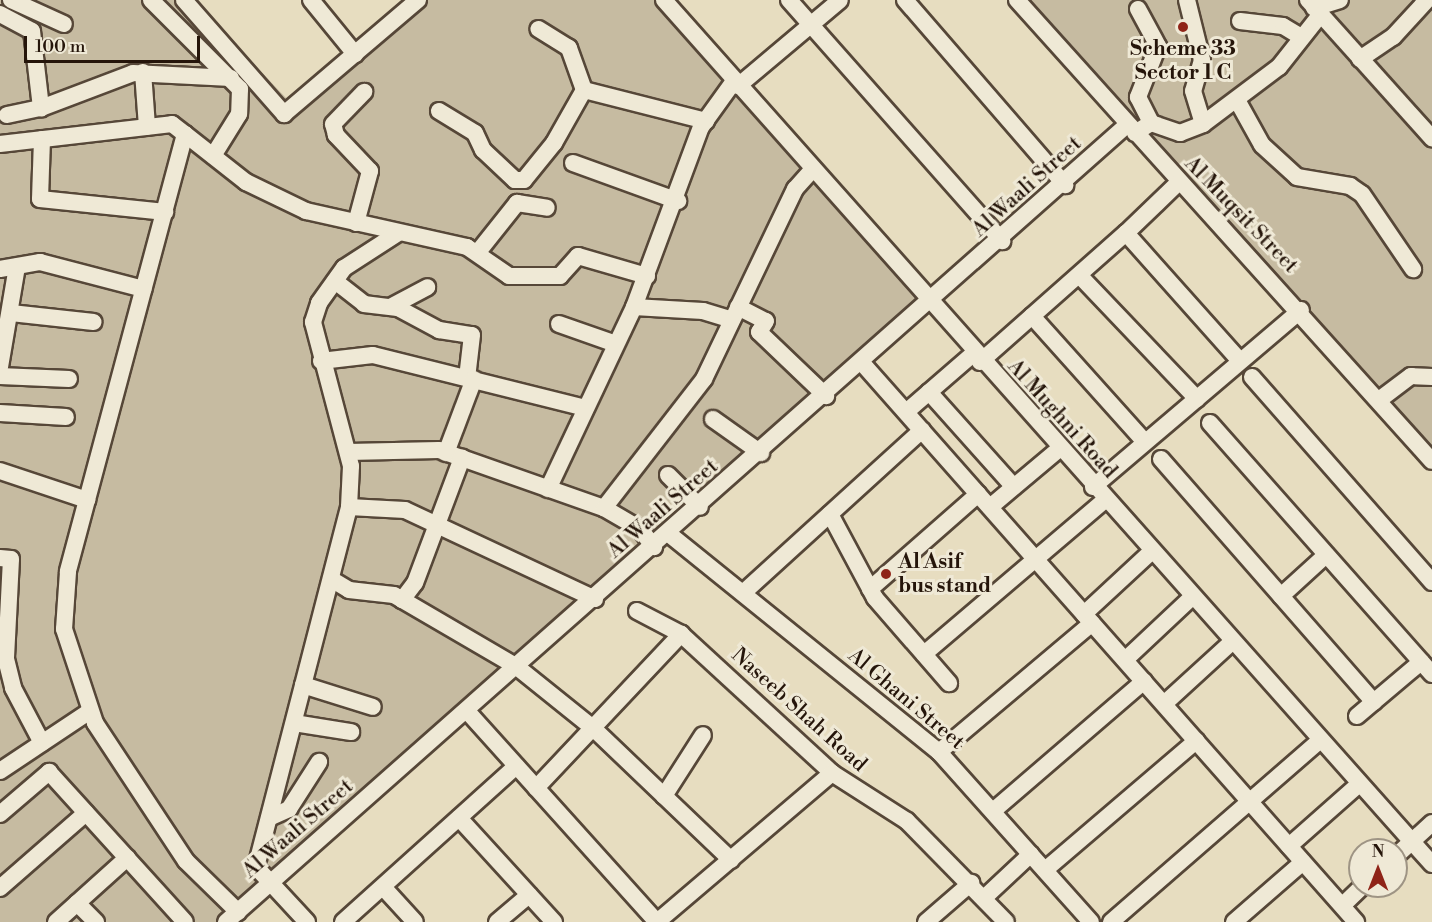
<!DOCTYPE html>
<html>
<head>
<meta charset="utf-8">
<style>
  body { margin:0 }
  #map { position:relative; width:1432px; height:922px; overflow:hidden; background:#e7ddc0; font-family:"Libre Bodoni",serif }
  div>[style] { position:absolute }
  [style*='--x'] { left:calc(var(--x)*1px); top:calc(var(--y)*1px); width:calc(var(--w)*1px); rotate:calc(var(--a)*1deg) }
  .green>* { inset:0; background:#c6bba1 }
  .roads { filter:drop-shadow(2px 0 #564738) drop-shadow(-2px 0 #564738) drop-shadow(0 2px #564738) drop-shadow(0 -2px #564738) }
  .minor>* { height:16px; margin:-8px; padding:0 8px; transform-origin:8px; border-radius:8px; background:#efe9d6 }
  .dots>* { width:16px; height:16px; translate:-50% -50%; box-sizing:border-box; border:3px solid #efe9d6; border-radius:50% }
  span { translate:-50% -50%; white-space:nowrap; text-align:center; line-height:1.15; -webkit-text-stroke:6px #efe9d6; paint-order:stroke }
  .poi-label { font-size:21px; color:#25150a; font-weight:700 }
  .left { translate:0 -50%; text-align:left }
  .street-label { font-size:21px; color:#25150a }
  .north { position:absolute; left:1348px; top:838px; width:60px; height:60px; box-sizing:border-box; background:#efe9d6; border:2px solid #9e9484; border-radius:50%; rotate:0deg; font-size:16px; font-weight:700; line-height:24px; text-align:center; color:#25150a }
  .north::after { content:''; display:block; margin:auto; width:21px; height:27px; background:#8f2418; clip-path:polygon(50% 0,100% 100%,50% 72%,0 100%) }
  .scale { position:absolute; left:24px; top:36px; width:176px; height:27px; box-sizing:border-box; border:3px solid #25150a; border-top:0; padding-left:8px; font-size:18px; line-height:21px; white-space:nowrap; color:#25150a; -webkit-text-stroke:4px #efe9d6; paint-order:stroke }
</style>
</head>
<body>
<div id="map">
  <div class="green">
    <div style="clip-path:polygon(0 0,193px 0,288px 100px,427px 0,664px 0,930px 305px,227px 922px,0 922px)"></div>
    <div style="clip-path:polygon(1028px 0,1432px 0,1432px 463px)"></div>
  </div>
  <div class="roads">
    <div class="minor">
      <div style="--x:11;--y:0;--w:58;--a:24.4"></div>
      <div style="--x:151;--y:0;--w:126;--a:45"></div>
      <div style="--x:240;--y:89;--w:25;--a:92"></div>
      <div style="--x:239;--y:114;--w:49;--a:121.8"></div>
      <div style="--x:184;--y:0;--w:152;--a:48.7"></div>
      <div style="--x:284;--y:114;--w:176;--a:-40.4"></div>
      <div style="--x:311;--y:0;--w:70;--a:50.8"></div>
      <div style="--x:664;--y:0;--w:1156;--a:48.37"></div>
      <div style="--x:789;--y:0;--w:322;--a:48.5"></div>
      <div style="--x:905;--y:0;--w:245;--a:49.1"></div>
      <div style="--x:1017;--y:0;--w:620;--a:48.01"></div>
      <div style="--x:1187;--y:0;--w:62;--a:76"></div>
      <div style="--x:1202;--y:60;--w:32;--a:106"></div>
      <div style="--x:1193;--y:91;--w:34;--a:73"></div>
      <div style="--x:1308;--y:0;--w:186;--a:48.1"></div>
      <div style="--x:1314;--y:8;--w:27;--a:-17"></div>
      <div style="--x:1138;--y:9;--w:42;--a:61.6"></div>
      <div style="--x:1158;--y:46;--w:55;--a:111.4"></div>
      <div style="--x:1138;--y:97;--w:29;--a:63"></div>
      <div style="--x:0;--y:14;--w:36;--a:28"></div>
      <div style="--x:32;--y:31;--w:78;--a:83.3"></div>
      <div style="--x:1240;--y:21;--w:43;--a:6.6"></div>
      <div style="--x:1283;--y:26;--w:21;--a:31"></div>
      <div style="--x:1360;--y:59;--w:40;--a:-34"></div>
      <div style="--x:1393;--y:37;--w:50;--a:-47.4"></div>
      <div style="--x:143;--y:72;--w:55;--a:85.8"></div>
      <div style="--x:738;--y:86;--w:133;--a:-40.1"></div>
      <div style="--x:584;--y:90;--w:126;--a:14.3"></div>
      <div style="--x:1237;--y:100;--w:51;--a:60.9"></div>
      <div style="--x:1262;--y:145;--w:47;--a:42.4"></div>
      <div style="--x:1297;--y:177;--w:54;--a:9.6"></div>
      <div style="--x:1350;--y:186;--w:14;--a:34"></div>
      <div style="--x:1362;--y:194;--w:91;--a:55.8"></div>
      <div style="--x:439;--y:111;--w:42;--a:31.4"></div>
      <div style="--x:475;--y:133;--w:19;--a:65"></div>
      <div style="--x:483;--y:150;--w:44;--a:43.2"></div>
      <div style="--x:515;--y:180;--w:9;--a:0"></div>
      <div style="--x:524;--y:180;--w:48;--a:-51"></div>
      <div style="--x:554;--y:143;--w:61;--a:-60.5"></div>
      <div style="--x:584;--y:90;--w:45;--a:-109.7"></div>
      <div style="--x:569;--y:48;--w:36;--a:-148"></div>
      <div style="--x:7;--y:115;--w:35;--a:-12"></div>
      <div style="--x:41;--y:108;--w:98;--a:-20.8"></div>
      <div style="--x:133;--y:73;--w:98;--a:2.9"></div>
      <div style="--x:1135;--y:133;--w:19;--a:-32"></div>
      <div style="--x:1151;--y:123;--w:31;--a:19"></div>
      <div style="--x:1180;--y:133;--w:25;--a:-21"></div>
      <div style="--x:1203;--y:124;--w:95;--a:-36.9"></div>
      <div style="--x:1279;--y:67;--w:66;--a:-51.7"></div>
      <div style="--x:185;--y:134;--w:78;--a:38.2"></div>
      <div style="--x:246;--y:182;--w:67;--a:25.8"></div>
      <div style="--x:306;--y:211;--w:165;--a:12.6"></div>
      <div style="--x:467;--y:247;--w:51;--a:34.6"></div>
      <div style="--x:509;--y:276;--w:51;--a:0"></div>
      <div style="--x:560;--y:276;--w:27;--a:-48"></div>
      <div style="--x:578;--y:256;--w:72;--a:16.2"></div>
      <div style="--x:42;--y:139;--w:60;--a:91.9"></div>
      <div style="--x:40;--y:199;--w:126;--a:5.9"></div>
      <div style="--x:0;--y:144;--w:173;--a:-6.6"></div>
      <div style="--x:172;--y:124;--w:16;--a:38"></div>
      <div style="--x:185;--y:134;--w:453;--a:105"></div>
      <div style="--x:68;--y:572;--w:57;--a:94"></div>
      <div style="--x:64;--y:629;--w:99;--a:71.7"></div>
      <div style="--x:95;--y:723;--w:165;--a:56.6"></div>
      <div style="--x:186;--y:861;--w:73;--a:44.4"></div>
      <div style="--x:573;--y:163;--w:112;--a:19.9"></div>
      <div style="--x:356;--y:223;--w:54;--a:-74.9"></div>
      <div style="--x:370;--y:171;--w:50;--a:-133.4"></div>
      <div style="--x:336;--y:135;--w:11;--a:-105"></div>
      <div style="--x:333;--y:124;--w:45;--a:-45.9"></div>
      <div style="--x:1126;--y:233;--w:72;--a:-43.9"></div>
      <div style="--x:478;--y:252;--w:63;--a:-51.5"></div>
      <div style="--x:517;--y:203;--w:30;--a:9"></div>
      <div style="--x:0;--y:269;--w:41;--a:-9.9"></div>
      <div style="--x:40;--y:262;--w:107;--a:14.6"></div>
      <div style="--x:1079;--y:275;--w:171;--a:46.4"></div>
      <div style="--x:335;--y:281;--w:37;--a:38"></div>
      <div style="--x:364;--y:304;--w:34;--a:7"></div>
      <div style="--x:398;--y:308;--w:47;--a:28.2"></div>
      <div style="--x:439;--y:330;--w:33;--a:9"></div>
      <div style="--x:472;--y:335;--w:43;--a:96.6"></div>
      <div style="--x:392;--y:306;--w:40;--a:-28"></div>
      <div style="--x:634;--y:307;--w:69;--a:3.3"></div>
      <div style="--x:703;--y:311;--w:30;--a:17"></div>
      <div style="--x:738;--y:307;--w:31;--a:27"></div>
      <div style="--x:766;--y:321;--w:13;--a:122"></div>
      <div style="--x:759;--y:332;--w:93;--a:43.7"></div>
      <div style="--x:11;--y:313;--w:83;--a:6.2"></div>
      <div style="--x:1032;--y:316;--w:169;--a:48.1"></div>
      <div style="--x:559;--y:324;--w:60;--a:19.3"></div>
      <div style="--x:321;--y:361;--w:52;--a:-6.6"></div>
      <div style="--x:373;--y:355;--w:219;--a:14"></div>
      <div style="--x:980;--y:362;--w:195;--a:-41.5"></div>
      <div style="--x:1126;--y:233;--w:171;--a:48.3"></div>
      <div style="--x:863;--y:364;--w:745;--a:48.54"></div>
      <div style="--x:0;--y:367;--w:102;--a:-80.4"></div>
      <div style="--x:0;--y:376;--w:69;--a:2.5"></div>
      <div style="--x:1252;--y:377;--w:273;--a:48.7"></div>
      <div style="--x:929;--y:392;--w:127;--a:48.2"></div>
      <div style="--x:1379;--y:400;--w:40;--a:-37"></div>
      <div style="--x:1411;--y:376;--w:21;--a:3"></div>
      <div style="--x:906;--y:412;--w:89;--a:-40.9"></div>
      <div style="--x:0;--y:413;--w:66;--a:3.5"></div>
      <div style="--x:713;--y:419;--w:59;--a:35.3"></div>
      <div style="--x:1210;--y:423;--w:335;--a:48.5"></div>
      <div style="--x:348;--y:452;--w:91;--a:-1.3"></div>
      <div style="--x:439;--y:450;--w:175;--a:19.4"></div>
      <div style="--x:604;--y:508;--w:42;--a:30.3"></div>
      <div style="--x:640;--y:529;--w:23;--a:52"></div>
      <div style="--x:446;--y:453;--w:79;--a:-69.3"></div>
      <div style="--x:1161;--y:459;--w:323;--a:48.8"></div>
      <div style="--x:0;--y:471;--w:92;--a:18.4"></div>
      <div style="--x:668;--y:475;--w:45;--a:45"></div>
      <div style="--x:1093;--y:487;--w:273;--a:-40.4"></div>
      <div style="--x:548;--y:489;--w:201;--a:-64.7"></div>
      <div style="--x:634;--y:307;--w:192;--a:-69.6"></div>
      <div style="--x:701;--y:127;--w:57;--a:-54.3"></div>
      <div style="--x:349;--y:507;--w:56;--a:3.1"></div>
      <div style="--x:405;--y:510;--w:210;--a:25.1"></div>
      <div style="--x:990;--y:507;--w:90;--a:-40"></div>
      <div style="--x:604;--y:508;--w:163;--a:-52.2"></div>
      <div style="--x:704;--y:379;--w:211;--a:-64.4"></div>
      <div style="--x:795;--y:189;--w:25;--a:-48"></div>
      <div style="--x:830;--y:514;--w:95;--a:61.8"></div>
      <div style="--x:875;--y:598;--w:113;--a:49"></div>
      <div style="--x:669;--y:534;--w:347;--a:38.9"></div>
      <div style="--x:939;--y:752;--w:228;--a:48.2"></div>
      <div style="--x:0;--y:558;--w:11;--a:5"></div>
      <div style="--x:11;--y:559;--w:100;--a:92.9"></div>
      <div style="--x:6;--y:659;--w:30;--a:76"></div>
      <div style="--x:13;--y:688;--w:62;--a:62.2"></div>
      <div style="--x:331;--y:579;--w:21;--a:31"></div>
      <div style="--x:349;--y:590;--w:45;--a:6.3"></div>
      <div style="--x:394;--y:595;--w:143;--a:30.3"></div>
      <div style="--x:517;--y:667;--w:97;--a:38.8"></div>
      <div style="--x:593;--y:728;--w:191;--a:43.7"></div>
      <div style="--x:870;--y:589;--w:144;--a:-41.3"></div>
      <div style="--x:743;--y:593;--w:242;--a:-42.3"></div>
      <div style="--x:1281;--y:596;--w:61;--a:-42.3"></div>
      <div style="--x:402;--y:600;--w:21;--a:-53"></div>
      <div style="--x:415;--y:583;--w:134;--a:-69.4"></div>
      <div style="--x:637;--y:611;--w:50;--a:27.6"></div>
      <div style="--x:681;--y:634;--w:205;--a:42.6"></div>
      <div style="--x:832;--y:773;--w:89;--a:32.6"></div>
      <div style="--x:907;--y:821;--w:141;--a:45.6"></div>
      <div style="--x:1084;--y:614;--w:91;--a:-42.8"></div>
      <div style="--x:924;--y:654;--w:238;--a:-40.4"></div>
      <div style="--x:1125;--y:660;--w:92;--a:-43.2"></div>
      <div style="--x:303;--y:685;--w:73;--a:17.4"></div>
      <div style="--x:1164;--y:704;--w:92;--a:-42.4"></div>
      <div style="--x:467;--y:711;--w:284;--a:48"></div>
      <div style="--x:657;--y:922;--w:230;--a:-40.4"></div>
      <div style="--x:1357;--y:716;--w:84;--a:-40.2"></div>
      <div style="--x:294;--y:723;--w:58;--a:9"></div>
      <div style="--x:939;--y:752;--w:200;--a:-40.1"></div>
      <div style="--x:0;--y:771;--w:108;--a:-33.7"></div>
      <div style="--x:536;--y:788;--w:212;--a:-46.7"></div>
      <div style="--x:664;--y:796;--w:72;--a:-57.4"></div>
      <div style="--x:993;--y:811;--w:199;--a:-40.7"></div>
      <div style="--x:0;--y:814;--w:65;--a:-40.6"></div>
      <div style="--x:49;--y:772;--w:202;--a:47.8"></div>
      <div style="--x:269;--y:818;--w:22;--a:-24"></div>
      <div style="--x:289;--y:809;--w:56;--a:-57.4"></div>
      <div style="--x:459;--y:818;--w:141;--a:47.6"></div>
      <div style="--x:1289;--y:846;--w:94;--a:-41.5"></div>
      <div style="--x:1396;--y:856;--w:49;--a:-42.5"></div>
      <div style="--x:1045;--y:870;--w:199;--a:-40.5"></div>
      <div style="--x:383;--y:887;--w:47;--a:47.6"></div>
      <div style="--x:0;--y:888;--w:114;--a:-41.1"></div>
      <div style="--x:984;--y:898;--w:64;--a:-43.1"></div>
      <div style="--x:77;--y:903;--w:27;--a:45"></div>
      <div style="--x:1343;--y:905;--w:28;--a:-44"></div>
      <div style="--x:56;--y:922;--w:96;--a:-42"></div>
      <div style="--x:226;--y:922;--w:1203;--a:-41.5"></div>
      <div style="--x:307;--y:922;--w:75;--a:-132.8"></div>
      <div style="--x:256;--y:867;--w:372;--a:-75.5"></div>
      <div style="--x:349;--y:507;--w:41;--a:-87.2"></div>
      <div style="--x:351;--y:466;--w:149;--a:-104.8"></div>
      <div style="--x:313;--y:322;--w:20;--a:-72"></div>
      <div style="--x:319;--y:303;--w:43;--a:-54.5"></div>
      <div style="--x:344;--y:268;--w:64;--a:-32.9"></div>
      <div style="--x:343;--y:922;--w:233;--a:-42"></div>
      <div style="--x:497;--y:922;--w:42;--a:-40.2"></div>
      <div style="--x:926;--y:922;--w:60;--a:-40.9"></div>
      <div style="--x:1111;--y:922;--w:277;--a:-41"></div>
      <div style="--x:1234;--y:922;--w:91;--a:-41"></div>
    </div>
  </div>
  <div class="dots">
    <div style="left:1183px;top:27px;background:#8f2418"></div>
    <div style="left:886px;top:574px;background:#8f2418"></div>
  </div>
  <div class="poi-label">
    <span style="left:1183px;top:61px">Scheme 33<br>Sector 1 C</span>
    <span class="left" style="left:898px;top:574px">Al Asif<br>bus stand</span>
  </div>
  <div class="street-label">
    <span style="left:1027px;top:187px;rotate:-42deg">Al Waali Street</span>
    <span style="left:1241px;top:215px;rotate:46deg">Al Muqsit Street</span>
    <span style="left:1062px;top:419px;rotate:48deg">Al Mughni Road</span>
    <span style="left:663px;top:509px;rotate:-41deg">Al Waali Street</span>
    <span style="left:906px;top:699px;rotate:40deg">Al Ghani Street</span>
    <span style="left:799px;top:710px;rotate:42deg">Naseeb Shah Road</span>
    <span style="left:298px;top:829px;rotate:-41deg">Al Waali Street</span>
  </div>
  <div class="north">N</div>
  <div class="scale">100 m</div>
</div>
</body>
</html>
